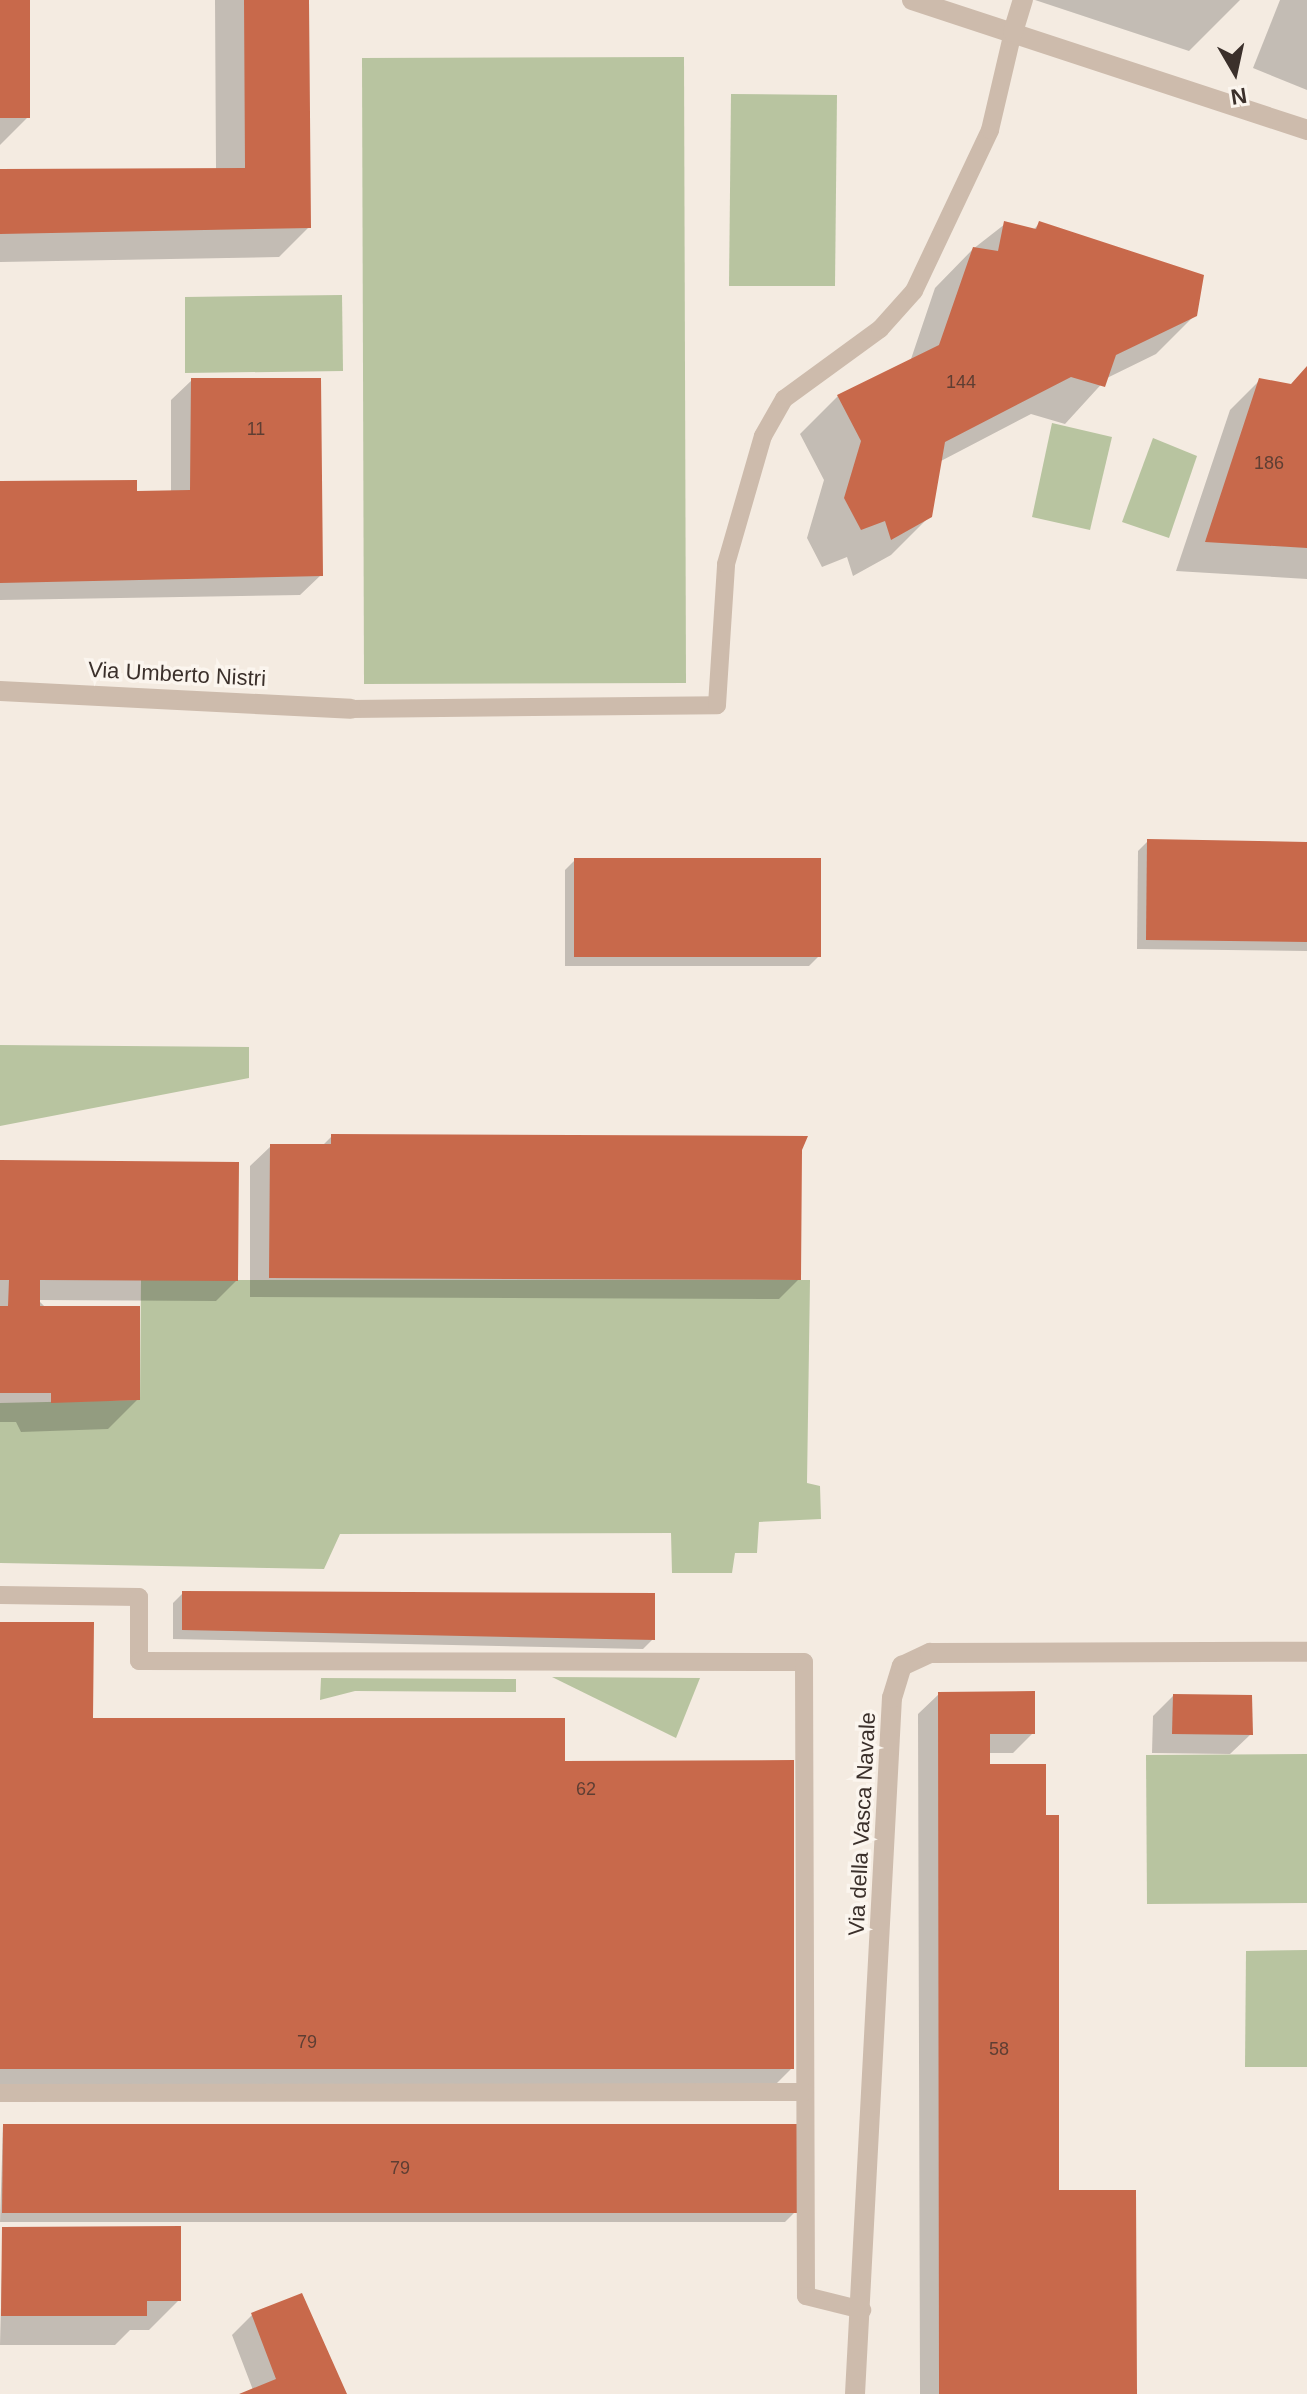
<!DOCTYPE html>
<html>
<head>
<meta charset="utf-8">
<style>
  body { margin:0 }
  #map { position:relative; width:1307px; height:2394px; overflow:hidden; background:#f4ebe1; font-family:Arial,sans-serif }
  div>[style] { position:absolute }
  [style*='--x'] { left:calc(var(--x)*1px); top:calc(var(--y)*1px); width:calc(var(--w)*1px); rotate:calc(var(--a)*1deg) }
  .green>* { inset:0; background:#b8c4a0 }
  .shadow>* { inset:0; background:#0003 }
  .building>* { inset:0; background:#c8694b }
  .service>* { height:18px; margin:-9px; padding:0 9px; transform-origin:9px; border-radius:9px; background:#cdbbac }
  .minor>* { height:20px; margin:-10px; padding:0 10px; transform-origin:10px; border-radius:10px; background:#cdbbac }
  span { translate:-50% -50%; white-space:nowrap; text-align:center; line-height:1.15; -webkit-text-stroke:7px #fbf5ee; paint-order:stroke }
  .number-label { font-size:18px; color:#5e3e33 }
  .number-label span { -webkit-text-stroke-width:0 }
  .street-label { font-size:22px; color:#3b302b }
  .north { position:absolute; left:1195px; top:32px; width:80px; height:80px; -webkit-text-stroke:6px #fbf5ee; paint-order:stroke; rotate:171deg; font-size:22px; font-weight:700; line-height:32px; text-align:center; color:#3b302b }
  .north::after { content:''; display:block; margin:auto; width:28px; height:36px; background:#3b302b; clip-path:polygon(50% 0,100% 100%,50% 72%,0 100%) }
</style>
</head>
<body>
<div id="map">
  <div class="green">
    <div style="clip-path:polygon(684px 57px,686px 683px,364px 684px,362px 58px)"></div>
    <div style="clip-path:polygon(731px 94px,837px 95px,835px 286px,729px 286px)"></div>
    <div style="clip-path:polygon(342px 295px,343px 371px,185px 373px,185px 297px)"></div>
    <div style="clip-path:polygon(1052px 423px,1112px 437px,1090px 530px,1032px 517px)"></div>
    <div style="clip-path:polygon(1153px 438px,1197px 456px,1169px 538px,1122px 522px)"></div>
    <div style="clip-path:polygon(0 1045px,249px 1047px,249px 1078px,0 1126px)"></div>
    <div style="clip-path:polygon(141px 1280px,810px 1280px,807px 1483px,820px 1486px,821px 1519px,759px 1522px,757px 1553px,735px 1553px,732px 1573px,672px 1573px,671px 1533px,340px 1534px,324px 1569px,0 1563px,0 1403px,140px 1400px)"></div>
    <div style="clip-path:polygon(552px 1677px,700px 1678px,676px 1738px)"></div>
    <div style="clip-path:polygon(321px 1678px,516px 1679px,516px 1692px,355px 1691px,320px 1700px)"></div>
    <div style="clip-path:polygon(1307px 1754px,1307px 1903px,1147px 1904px,1146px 1755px)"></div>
    <div style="clip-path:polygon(1307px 1950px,1307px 2067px,1245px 2067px,1246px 1951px)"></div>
  </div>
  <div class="shadow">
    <div style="clip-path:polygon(0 0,28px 0,28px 117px,0 145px)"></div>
    <div style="clip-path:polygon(215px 0,307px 0,309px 227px,279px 257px,0 262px,0 171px,216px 170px)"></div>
    <div style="clip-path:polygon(1035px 0,1240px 0,1189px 51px)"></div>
    <div style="clip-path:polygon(1280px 0,1307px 0,1307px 90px,1253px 68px)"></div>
    <div style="clip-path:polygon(1040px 223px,1195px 315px,1156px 354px,1107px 378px,1065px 424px,1031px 414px,939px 462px,930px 516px,891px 555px,853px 576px,847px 557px,822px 567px,807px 538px,824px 480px,800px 434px,838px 396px,910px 362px,935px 288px,973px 249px,1005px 224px,1033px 230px)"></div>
    <div style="clip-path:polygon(1307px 371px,1307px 579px,1176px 571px,1230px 410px,1260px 380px,1292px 386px)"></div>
    <div style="clip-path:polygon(192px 380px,321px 575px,300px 595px,0 600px,0 483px,171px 493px,171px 400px)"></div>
    <div style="clip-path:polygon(1148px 841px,1307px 844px,1307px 951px,1137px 949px,1138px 851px)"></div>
    <div style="clip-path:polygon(575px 860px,819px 956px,809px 966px,565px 966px,565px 870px)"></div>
    <div style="clip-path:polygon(332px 1136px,800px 1149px,799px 1279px,779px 1299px,250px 1297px,250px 1166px,271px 1146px,322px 1146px)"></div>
    <div style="clip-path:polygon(0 1162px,236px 1281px,216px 1301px,38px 1300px,138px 1399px,108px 1429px,21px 1432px,16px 1422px,0 1422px)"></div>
    <div style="clip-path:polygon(183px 1593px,653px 1639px,643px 1649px,173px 1639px,173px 1603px)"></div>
    <div style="clip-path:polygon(0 1624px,91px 1720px,563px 1763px,792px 2068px,762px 2098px,0 2098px)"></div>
    <div style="clip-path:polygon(939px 1694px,1033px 1733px,1013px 1753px,988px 1753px,1057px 2192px,1135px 2394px,920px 2394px,918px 1714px)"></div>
    <div style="clip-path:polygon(1173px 1696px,1251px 1734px,1230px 1754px,1152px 1753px,1153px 1716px)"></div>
    <div style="clip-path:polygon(3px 2126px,795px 2212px,785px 2222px,0 2222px)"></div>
    <div style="clip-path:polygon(3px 2229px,179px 2300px,149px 2330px,130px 2330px,115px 2345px,0 2345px)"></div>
    <div style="clip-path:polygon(252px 2315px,344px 2394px,243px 2394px,253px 2390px,232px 2335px)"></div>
  </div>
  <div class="building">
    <div style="clip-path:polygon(0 0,30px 0,30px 118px,0 118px)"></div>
    <div style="clip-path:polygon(244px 0,309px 0,311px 228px,0 234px,0 169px,245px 168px)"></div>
    <div style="clip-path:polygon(1004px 221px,1036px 229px,1039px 221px,1204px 275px,1197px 316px,1116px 355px,1105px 387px,1071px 377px,945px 442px,932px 517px,891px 540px,885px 521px,861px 530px,844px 498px,861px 441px,837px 395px,939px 345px,973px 247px,998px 251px)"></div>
    <div style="clip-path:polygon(1307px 366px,1307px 548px,1205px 542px,1259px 378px,1291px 384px)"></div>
    <div style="clip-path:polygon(191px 378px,321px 378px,323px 576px,0 583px,0 481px,137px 480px,137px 491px,190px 490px)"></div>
    <div style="clip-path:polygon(1147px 839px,1307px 842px,1307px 942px,1146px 940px)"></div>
    <div style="clip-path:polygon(574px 858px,821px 858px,821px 957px,574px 957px)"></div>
    <div style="clip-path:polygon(331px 1134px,808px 1136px,802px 1150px,801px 1280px,269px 1278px,270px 1144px,331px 1144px)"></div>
    <div style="clip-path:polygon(0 1160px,239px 1162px,238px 1281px,40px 1280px,40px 1306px,140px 1306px,140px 1400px,51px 1403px,51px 1393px,0 1393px,0 1306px,8px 1306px,9px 1280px,0 1280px)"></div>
    <div style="clip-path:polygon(182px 1591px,655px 1593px,655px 1640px,182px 1630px)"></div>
    <div style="clip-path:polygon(0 1622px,94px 1622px,93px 1718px,565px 1718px,565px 1761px,794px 1760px,794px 2069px,0 2069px)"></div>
    <div style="clip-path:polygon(1035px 1691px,1035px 1734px,990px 1734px,990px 1764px,1046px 1764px,1046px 1815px,1059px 1815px,1059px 2190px,1136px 2190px,1137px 2394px,939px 2394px,938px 1692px)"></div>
    <div style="clip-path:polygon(1173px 1694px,1252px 1695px,1253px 1735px,1172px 1734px)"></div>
    <div style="clip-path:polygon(3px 2124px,797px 2124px,797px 2213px,2px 2213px)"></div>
    <div style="clip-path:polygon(181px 2226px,181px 2301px,147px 2301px,147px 2316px,1px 2316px,2px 2227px)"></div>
    <div style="clip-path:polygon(302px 2293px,347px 2394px,239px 2394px,276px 2379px,251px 2313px)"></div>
  </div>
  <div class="service">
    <div style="--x:351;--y:709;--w:366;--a:-0.6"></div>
    <div style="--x:717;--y:705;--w:141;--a:-86.3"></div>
    <div style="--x:726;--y:564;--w:133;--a:-73.9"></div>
    <div style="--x:763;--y:436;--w:43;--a:-60.4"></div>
    <div style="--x:784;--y:399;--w:119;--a:-36.1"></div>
    <div style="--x:880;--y:329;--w:51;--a:-48.2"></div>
    <div style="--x:914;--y:291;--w:178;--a:-64.7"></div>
    <div style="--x:990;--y:130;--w:101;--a:-76.8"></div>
    <div style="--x:0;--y:1595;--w:139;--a:0.8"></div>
    <div style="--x:139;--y:1597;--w:64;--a:90"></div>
    <div style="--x:139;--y:1661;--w:665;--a:0.09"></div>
    <div style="--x:804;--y:1662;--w:634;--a:89.82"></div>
    <div style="--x:806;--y:2296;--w:58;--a:14"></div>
    <div style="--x:0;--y:2093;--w:805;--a:-0.07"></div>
  </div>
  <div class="minor">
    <div style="--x:912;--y:0;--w:416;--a:18.2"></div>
    <div style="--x:1013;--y:32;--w:34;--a:-73"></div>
    <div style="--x:0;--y:691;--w:351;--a:2.9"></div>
    <div style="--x:855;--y:2394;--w:697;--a:-86.96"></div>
    <div style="--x:892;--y:1698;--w:34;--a:-73"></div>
    <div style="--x:902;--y:1666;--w:31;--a:-25"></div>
    <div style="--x:930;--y:1653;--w:377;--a:-0.2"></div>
  </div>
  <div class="number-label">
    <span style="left:961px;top:382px">144</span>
    <span style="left:256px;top:429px">11</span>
    <span style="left:1269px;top:463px">186</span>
    <span style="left:586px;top:1789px">62</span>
    <span style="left:307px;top:2042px">79</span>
    <span style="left:999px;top:2049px">58</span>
    <span style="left:400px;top:2168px">79</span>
  </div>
  <div class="street-label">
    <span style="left:177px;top:674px;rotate:3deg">Via Umberto Nistri</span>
    <span style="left:862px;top:1824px;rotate:-87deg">Via della Vasca Navale</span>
  </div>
  <div class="north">N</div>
</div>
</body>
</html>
